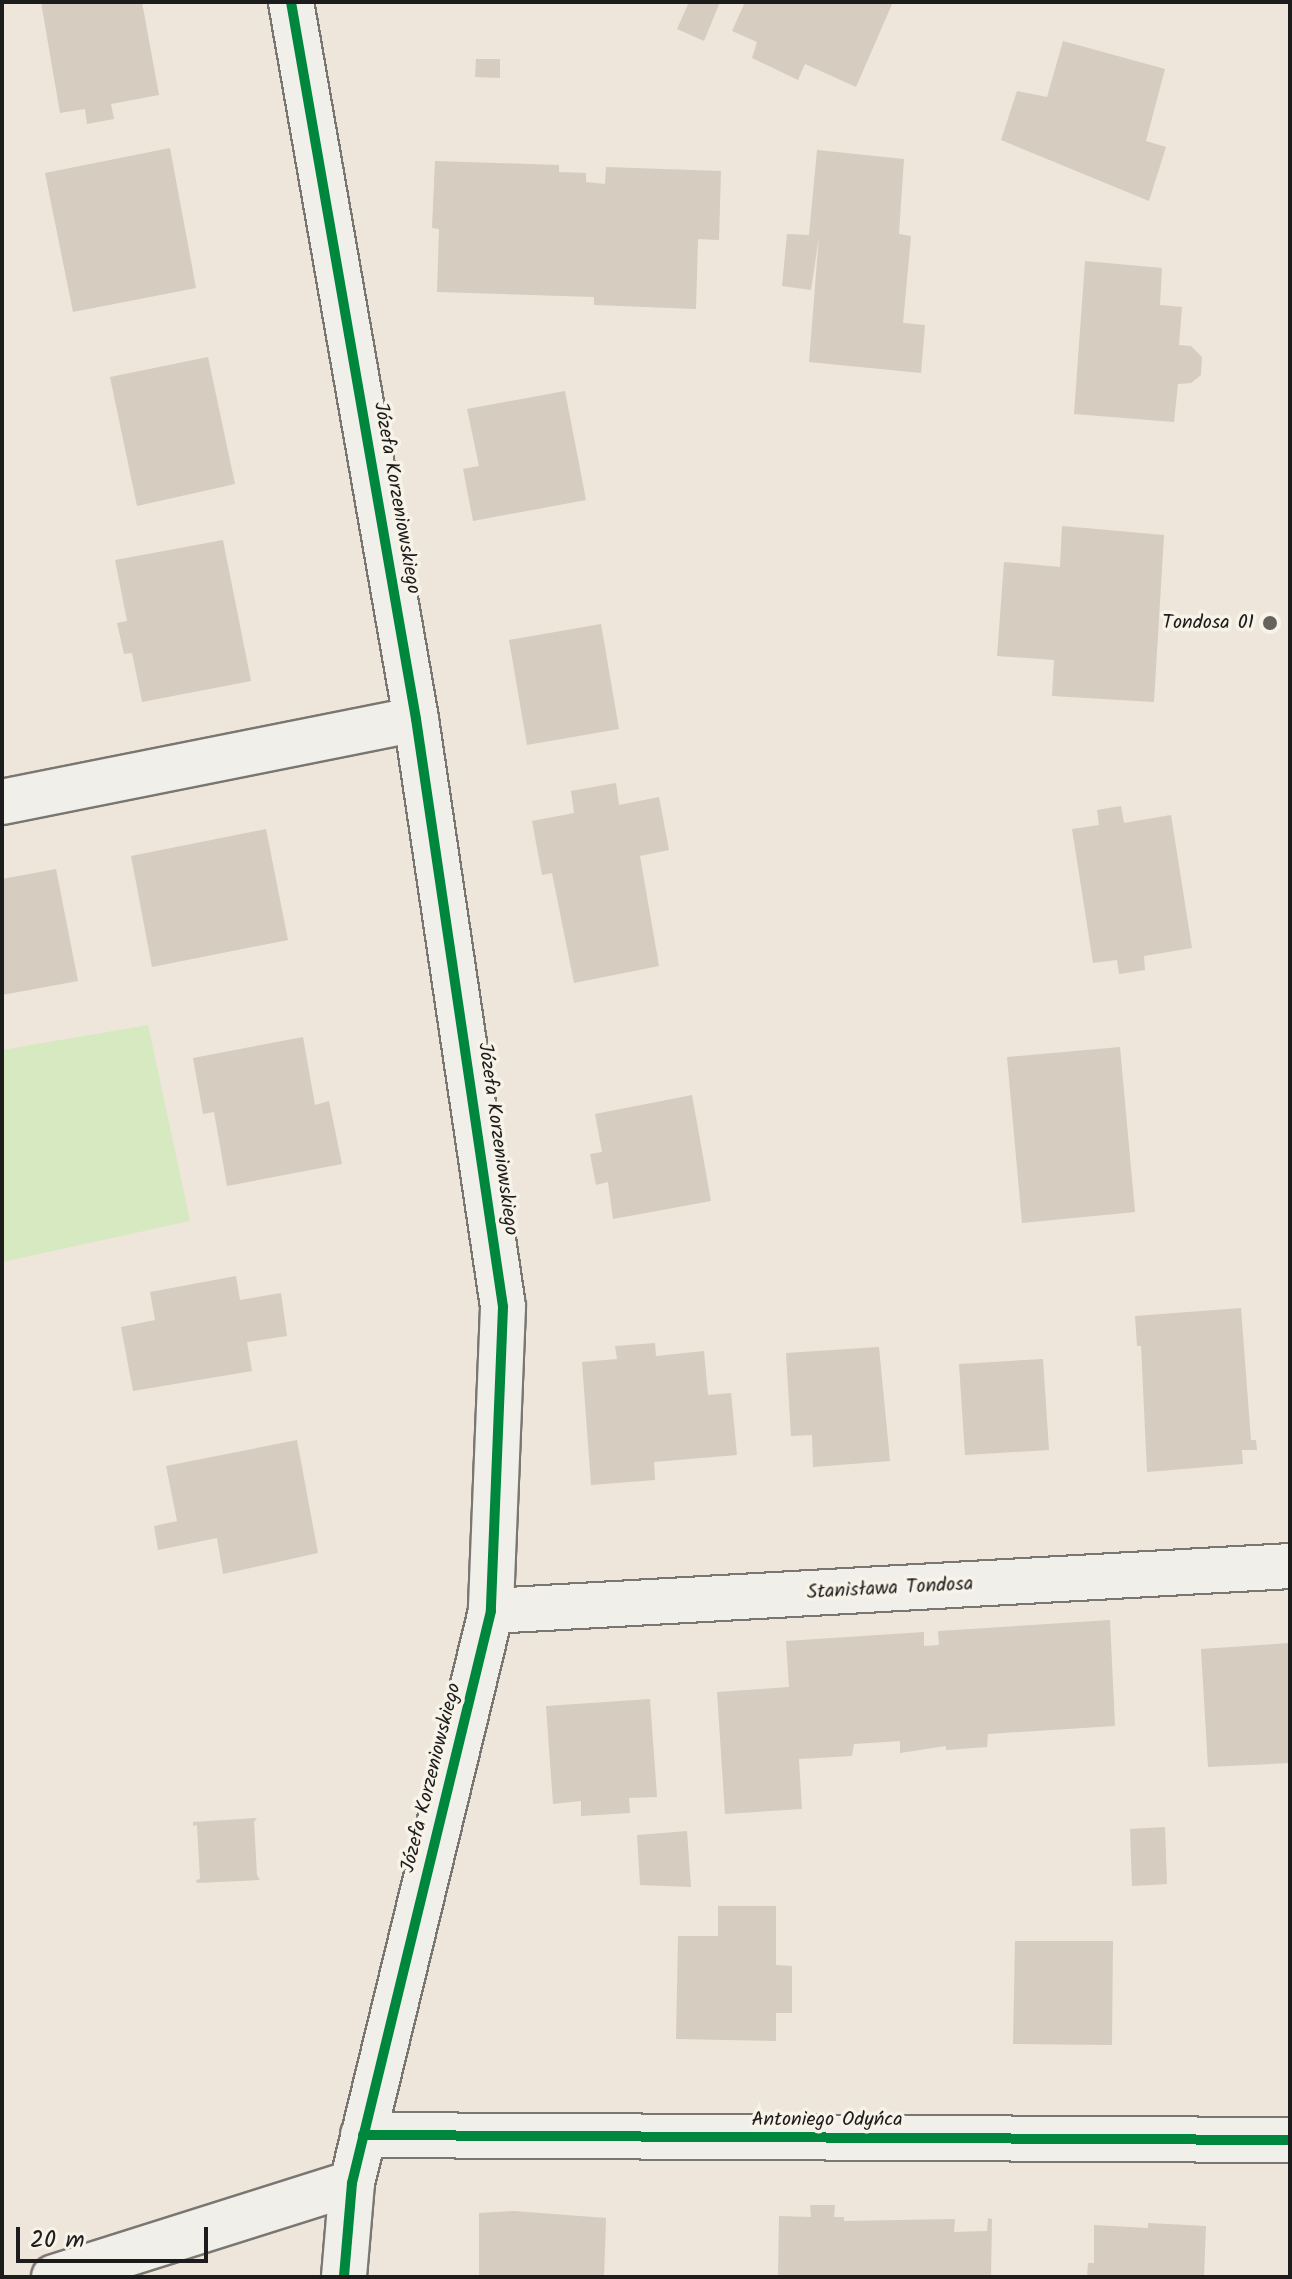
<!DOCTYPE html>
<html>
<head>
<meta charset="utf-8">
<style>
  body { margin:0 }
  #map { position:relative; width:1292px; height:2279px; overflow:hidden; background:#eee6db; font-family:Kalam,sans-serif }
  div>[style] { position:absolute }
  [style*='--x'] { left:calc(var(--x)*1px); top:calc(var(--y)*1px); width:calc(var(--w)*1px); rotate:calc(var(--a)*1deg) }
  .green>* { inset:0; background:#d6e9c0 }
  .building>* { inset:0; background:#d6ccc0 }
  .roads { filter:drop-shadow(2px 0 #7a7772) drop-shadow(-2px 0 #7a7772) drop-shadow(0 2px #7a7772) drop-shadow(0 -2px #7a7772) }
  .minor>* { height:44px; margin:-22px; padding:0 22px; transform-origin:22px; border-radius:22px; background:#f1efea }
  .cycleway>* { height:10px; margin:-5px; padding:0 5px; transform-origin:5px; border-radius:5px; background:#00873e }
  .dots>* { width:22px; height:22px; translate:-50% -50%; box-sizing:border-box; border:4px solid #f7f3e8; border-radius:50% }
  span { translate:-50% -50%; white-space:nowrap; text-align:center; line-height:1.15; -webkit-text-stroke:7px #f7f3e8; paint-order:stroke }
  .street-label { font-size:20px; color:#1c1c1c }
  .poi-label { font-size:20px; color:#1c1c1c }
  .right { translate:-100% -50%; text-align:right }
  .frame { position:absolute; inset:0; border:4px solid #1c1c1c; pointer-events:none }
  .scale { position:absolute; left:16px; top:2227px; width:192px; height:36px; box-sizing:border-box; border:4px solid #1c1c1c; border-top:0; padding-left:10px; font-size:24px; line-height:28px; white-space:nowrap; color:#1c1c1c; -webkit-text-stroke:6px #f7f3e8; paint-order:stroke }
</style>
</head>
<body>
<div id="map">
  <div class="green">
    <div style="clip-path:polygon(148px 1025px,190px 1221px,2px 1262px,2px 1050px)"></div>
  </div>
  <div class="building">
    <div style="clip-path:polygon(41px 2px,142px 2px,159px 95px,111px 104px,114px 119px,87px 124px,85px 109px,60px 113px)"></div>
    <div style="clip-path:polygon(689px 2px,720px 2px,704px 41px,677px 29px)"></div>
    <div style="clip-path:polygon(745px 2px,893px 2px,856px 87px,805px 64px,798px 80px,752px 58px,757px 42px,732px 31px)"></div>
    <div style="clip-path:polygon(1063px 41px,1165px 69px,1146px 141px,1166px 147px,1149px 201px,1001px 140px,1017px 91px,1047px 97px)"></div>
    <div style="clip-path:polygon(476px 59px,500px 59px,500px 78px,475px 77px)"></div>
    <div style="clip-path:polygon(170px 148px,196px 288px,73px 312px,45px 173px)"></div>
    <div style="clip-path:polygon(817px 150px,904px 159px,899px 234px,911px 236px,903px 323px,925px 325px,921px 373px,809px 362px,819px 236px,811px 290px,782px 286px,787px 234px,809px 235px)"></div>
    <div style="clip-path:polygon(435px 161px,559px 165px,559px 172px,586px 173px,586px 182px,605px 184px,606px 167px,721px 171px,719px 240px,698px 239px,696px 309px,594px 305px,594px 297px,437px 292px,439px 229px,432px 228px)"></div>
    <div style="clip-path:polygon(1085px 261px,1162px 268px,1160px 305px,1182px 307px,1179px 345px,1191px 346px,1202px 357px,1201px 375px,1191px 383px,1178px 384px,1174px 422px,1074px 414px)"></div>
    <div style="clip-path:polygon(208px 357px,235px 484px,137px 506px,110px 377px)"></div>
    <div style="clip-path:polygon(565px 391px,586px 500px,473px 521px,463px 469px,479px 466px,467px 409px)"></div>
    <div style="clip-path:polygon(1062px 526px,1164px 535px,1154px 702px,1052px 696px,1054px 660px,997px 656px,1004px 562px,1060px 567px)"></div>
    <div style="clip-path:polygon(223px 540px,251px 681px,142px 702px,132px 653px,124px 654px,117px 623px,127px 621px,115px 560px)"></div>
    <div style="clip-path:polygon(601px 624px,619px 729px,527px 745px,509px 640px)"></div>
    <div style="clip-path:polygon(616px 783px,619px 805px,659px 797px,669px 850px,640px 856px,659px 966px,574px 983px,552px 873px,542px 875px,532px 821px,574px 813px,571px 791px)"></div>
    <div style="clip-path:polygon(1121px 806px,1124px 823px,1171px 815px,1192px 948px,1144px 956px,1145px 970px,1119px 974px,1117px 960px,1093px 963px,1072px 829px,1099px 825px,1097px 810px)"></div>
    <div style="clip-path:polygon(266px 829px,288px 940px,152px 967px,131px 856px)"></div>
    <div style="clip-path:polygon(56px 869px,78px 981px,2px 995px,2px 879px)"></div>
    <div style="clip-path:polygon(303px 1037px,315px 1105px,329px 1101px,342px 1164px,227px 1186px,214px 1112px,203px 1114px,193px 1058px)"></div>
    <div style="clip-path:polygon(1120px 1047px,1135px 1212px,1022px 1223px,1007px 1057px)"></div>
    <div style="clip-path:polygon(692px 1095px,711px 1201px,613px 1219px,608px 1182px,596px 1185px,590px 1154px,602px 1152px,595px 1114px)"></div>
    <div style="clip-path:polygon(236px 1276px,240px 1300px,281px 1293px,287px 1336px,247px 1342px,252px 1371px,133px 1391px,121px 1327px,155px 1320px,150px 1292px)"></div>
    <div style="clip-path:polygon(1241px 1308px,1251px 1440px,1256px 1440px,1257px 1450px,1242px 1450px,1243px 1464px,1147px 1472px,1141px 1346px,1137px 1346px,1135px 1316px)"></div>
    <div style="clip-path:polygon(655px 1343px,656px 1356px,704px 1351px,708px 1395px,731px 1393px,737px 1455px,654px 1462px,655px 1480px,591px 1485px,582px 1362px,617px 1359px,615px 1346px)"></div>
    <div style="clip-path:polygon(879px 1347px,890px 1461px,813px 1467px,812px 1435px,791px 1436px,786px 1353px)"></div>
    <div style="clip-path:polygon(1043px 1359px,1049px 1450px,965px 1455px,959px 1364px)"></div>
    <div style="clip-path:polygon(297px 1440px,318px 1553px,223px 1574px,217px 1538px,158px 1550px,154px 1526px,177px 1521px,166px 1466px)"></div>
    <div style="clip-path:polygon(1110px 1620px,1115px 1726px,988px 1734px,987px 1747px,946px 1750px,946px 1746px,900px 1753px,900px 1741px,854px 1744px,852px 1756px,799px 1759px,802px 1809px,725px 1814px,717px 1692px,789px 1687px,786px 1641px,924px 1632px,924px 1646px,939px 1645px,938px 1631px)"></div>
    <div style="clip-path:polygon(1290px 1643px,1290px 1763px,1208px 1767px,1201px 1649px)"></div>
    <div style="clip-path:polygon(650px 1699px,657px 1797px,629px 1798px,630px 1813px,581px 1816px,581px 1801px,553px 1804px,546px 1706px)"></div>
    <div style="clip-path:polygon(257px 1818px,254px 1822px,257px 1875px,260px 1880px,197px 1883px,196px 1880px,200px 1879px,197px 1825px,193px 1826px,193px 1822px)"></div>
    <div style="clip-path:polygon(1165px 1827px,1167px 1884px,1132px 1886px,1130px 1829px)"></div>
    <div style="clip-path:polygon(687px 1831px,691px 1887px,640px 1885px,637px 1835px)"></div>
    <div style="clip-path:polygon(718px 1906px,776px 1906px,776px 1965px,792px 1966px,792px 2013px,776px 2013px,776px 2041px,676px 2039px,678px 1936px,718px 1936px)"></div>
    <div style="clip-path:polygon(1015px 1941px,1113px 1941px,1112px 2045px,1013px 2044px)"></div>
    <div style="clip-path:polygon(810px 2205px,835px 2205px,834px 2217px,844px 2217px,844px 2221px,955px 2219px,954px 2232px,987px 2231px,988px 2218px,992px 2219px,991px 2277px,778px 2277px,779px 2216px,811px 2217px)"></div>
    <div style="clip-path:polygon(514px 2211px,606px 2218px,604px 2277px,479px 2277px,479px 2213px)"></div>
    <div style="clip-path:polygon(1148px 2223px,1206px 2226px,1204px 2277px,1087px 2277px,1088px 2263px,1094px 2263px,1094px 2225px,1148px 2228px)"></div>
  </div>
  <div class="roads">
    <div class="minor">
      <div style="--x:291;--y:2;--w:728;--a:80.11"></div>
      <div style="--x:416;--y:719;--w:594;--a:81.58"></div>
      <div style="--x:503;--y:1307;--w:304;--a:92.3"></div>
      <div style="--x:491;--y:1611;--w:589;--a:103.66"></div>
      <div style="--x:352;--y:2183;--w:94;--a:94.9"></div>
      <div style="--x:2;--y:802;--w:422;--a:-11.3"></div>
      <div style="--x:491;--y:1611;--w:800;--a:-3.22"></div>
      <div style="--x:363;--y:2135;--w:927;--a:0.31"></div>
      <div style="--x:54;--y:2277;--w:312;--a:-17.5"></div>
    </div>
  </div>
  <div class="cycleway">
    <div style="--x:291;--y:2;--w:728;--a:80.11"></div>
    <div style="--x:416;--y:719;--w:594;--a:81.58"></div>
    <div style="--x:503;--y:1307;--w:304;--a:92.3"></div>
    <div style="--x:491;--y:1611;--w:589;--a:103.66"></div>
    <div style="--x:352;--y:2183;--w:94;--a:94.9"></div>
    <div style="--x:363;--y:2135;--w:927;--a:0.31"></div>
  </div>
  <div class="dots">
    <div style="left:1270px;top:623px;background:#66635f"></div>
  </div>
  <div class="street-label">
    <span style="left:396px;top:498px;rotate:80deg">Józefa Korzeniowskiego</span>
    <span style="left:497px;top:1139px;rotate:82deg">Józefa Korzeniowskiego</span>
    <span style="left:890px;top:1589px;rotate:-3deg">Stanisława Tondosa</span>
    <span style="left:432px;top:1778px;rotate:-76deg">Józefa Korzeniowskiego</span>
    <span style="left:827px;top:2120px">Antoniego Odyńca</span>
  </div>
  <div class="poi-label">
    <span class="right" style="left:1254px;top:623px">Tondosa 01</span>
  </div>
  <div class="frame"></div>
  <div class="scale">20 m</div>
</div>
</body>
</html>
